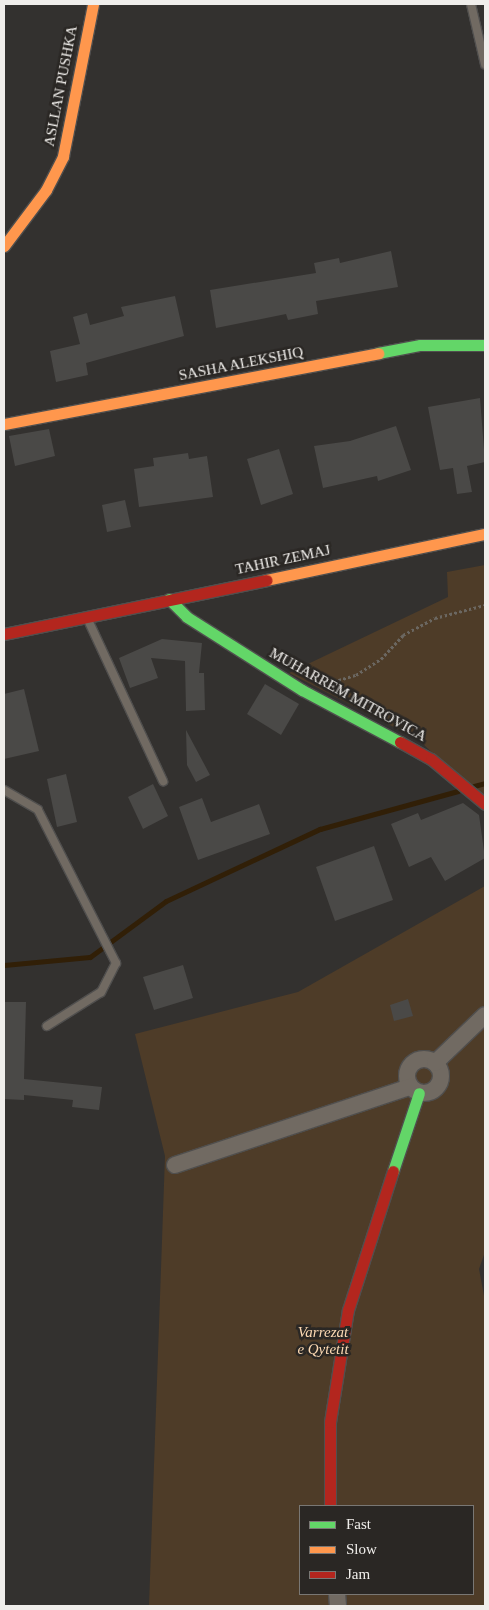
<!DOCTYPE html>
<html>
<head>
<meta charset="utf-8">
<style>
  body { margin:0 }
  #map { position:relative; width:489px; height:1610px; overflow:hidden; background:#33312f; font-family:"Times New Roman",serif }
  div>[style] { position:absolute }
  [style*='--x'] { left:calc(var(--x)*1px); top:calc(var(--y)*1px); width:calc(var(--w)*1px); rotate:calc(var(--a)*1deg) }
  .green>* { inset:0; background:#4e3c28 }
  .stream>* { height:5px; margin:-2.5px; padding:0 2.5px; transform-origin:2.5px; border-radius:2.5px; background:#311f07 }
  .building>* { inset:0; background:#4a4947 }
  .path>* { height:3px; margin-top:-1.5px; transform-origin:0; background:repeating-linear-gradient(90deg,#6b6761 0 2.5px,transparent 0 5px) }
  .roads { filter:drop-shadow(1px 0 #504f4e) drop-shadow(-1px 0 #504f4e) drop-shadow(0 1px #504f4e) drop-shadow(0 -1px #504f4e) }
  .lane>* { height:8px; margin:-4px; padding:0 4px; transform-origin:4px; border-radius:4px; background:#716a62 }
  .street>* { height:16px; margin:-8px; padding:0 8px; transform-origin:8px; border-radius:8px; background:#716a62 }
  .street>.ring { margin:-8px; padding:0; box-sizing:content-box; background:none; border:16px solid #716a62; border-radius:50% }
  .fast>* { height:11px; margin:-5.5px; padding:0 5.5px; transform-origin:5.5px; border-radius:5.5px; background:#63d668 }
  .slow>* { height:11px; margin:-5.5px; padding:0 5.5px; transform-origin:5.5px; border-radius:5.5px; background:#ff974d }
  .jam>* { height:11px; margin:-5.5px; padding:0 5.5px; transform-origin:5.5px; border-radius:5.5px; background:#b3261e }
  span { translate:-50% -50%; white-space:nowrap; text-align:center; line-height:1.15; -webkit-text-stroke:5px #2a2724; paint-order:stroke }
  .street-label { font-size:15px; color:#f0eeeb }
  .park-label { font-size:15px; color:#fcd9b3; font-style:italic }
  .frame { position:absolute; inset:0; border:5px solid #f0eeeb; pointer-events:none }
  .legend { position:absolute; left:299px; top:1505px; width:175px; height:90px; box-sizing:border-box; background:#2a2724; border:1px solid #797774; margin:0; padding:6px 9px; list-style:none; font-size:15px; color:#f0eeeb }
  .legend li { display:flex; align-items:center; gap:10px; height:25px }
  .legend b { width:25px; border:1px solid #797774 }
</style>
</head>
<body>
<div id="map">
  <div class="green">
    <div style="clip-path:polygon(485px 565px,485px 804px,419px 740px,289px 673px,448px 597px,447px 572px)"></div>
    <div style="clip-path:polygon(evenodd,485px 886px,485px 1252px,479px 1269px,485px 1301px,485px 1606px,149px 1606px,165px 1156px,135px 1034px,298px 992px,485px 886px,300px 1506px,473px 1506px,473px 1594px,300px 1594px,300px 1506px)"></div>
  </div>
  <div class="stream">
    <div style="--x:474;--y:786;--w:11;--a:-15"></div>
    <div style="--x:4;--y:965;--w:86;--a:-5.3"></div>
    <div style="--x:90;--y:957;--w:94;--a:-36.4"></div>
    <div style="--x:166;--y:901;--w:170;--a:-25.1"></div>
    <div style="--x:320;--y:829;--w:143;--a:-15.4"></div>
  </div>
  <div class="building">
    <div style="clip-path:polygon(391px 251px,398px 287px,316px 301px,318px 314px,288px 320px,286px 314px,216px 328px,210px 290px,316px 273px,314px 263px,339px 258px,340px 263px)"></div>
    <div style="clip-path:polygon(175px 296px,184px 336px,86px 363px,88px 375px,56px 382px,50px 351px,80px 344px,73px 317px,87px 313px,90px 325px,124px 316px,121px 307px)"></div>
    <div style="clip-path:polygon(480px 398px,485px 462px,467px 466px,472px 492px,457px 494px,453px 468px,440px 470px,428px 407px)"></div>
    <div style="clip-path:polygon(396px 426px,411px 470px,378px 481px,377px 476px,323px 488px,314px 446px,350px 441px)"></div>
    <div style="clip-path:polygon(49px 429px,55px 456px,15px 466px,9px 436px)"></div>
    <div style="clip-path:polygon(279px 449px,293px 494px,261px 505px,247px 459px)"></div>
    <div style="clip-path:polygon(188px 453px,189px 459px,207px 456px,213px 497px,139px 507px,134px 469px,154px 466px,153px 458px)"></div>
    <div style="clip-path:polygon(125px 500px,131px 527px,107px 532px,102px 505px)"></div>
    <div style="clip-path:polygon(162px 639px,202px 643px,199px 673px,204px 673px,205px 710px,186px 711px,185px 661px,151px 658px,158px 678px,130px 688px,119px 658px)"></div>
    <div style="clip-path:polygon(265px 684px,299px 704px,281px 735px,247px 714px)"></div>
    <div style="clip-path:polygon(24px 689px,39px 751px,4px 759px,4px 694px)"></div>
    <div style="clip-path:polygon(186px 730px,210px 775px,196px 782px,187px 765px)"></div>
    <div style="clip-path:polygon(66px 774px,77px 822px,57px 827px,47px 779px)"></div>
    <div style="clip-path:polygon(153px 784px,168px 816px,143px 829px,128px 797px)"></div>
    <div style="clip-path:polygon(202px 798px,211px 822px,259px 804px,270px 834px,198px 860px,179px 807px)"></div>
    <div style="clip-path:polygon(463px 803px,479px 815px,485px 858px,445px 881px,431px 857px,409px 867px,391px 824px,418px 813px,421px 820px)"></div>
    <div style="clip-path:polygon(374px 846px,393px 900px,335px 921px,316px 867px)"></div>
    <div style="clip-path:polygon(183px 965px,193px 998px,154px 1010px,143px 977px)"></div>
    <div style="clip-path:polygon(408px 999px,413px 1016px,394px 1021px,390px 1005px)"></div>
    <div style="clip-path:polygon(4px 1002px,26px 1002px,24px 1079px,102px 1087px,99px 1110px,72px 1107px,73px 1100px,24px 1095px,24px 1100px,4px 1099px)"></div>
  </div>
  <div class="path">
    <div style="--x:329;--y:683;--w:28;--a:-17"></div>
    <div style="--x:356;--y:675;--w:30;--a:-33"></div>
    <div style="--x:381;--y:659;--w:33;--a:-47"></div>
    <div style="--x:403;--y:635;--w:36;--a:-28"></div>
    <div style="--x:435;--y:618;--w:52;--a:-14.6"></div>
  </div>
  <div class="roads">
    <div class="lane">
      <div style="--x:471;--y:4;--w:62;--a:76.9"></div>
      <div style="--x:88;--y:620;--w:178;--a:65"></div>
      <div style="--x:4;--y:790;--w:39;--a:30"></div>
      <div style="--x:38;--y:810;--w:172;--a:63"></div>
      <div style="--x:116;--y:963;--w:33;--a:117"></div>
      <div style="--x:101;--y:992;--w:64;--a:147.8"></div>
    </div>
    <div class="street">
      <div class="ring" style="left:407px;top:1059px;width:18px;height:18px"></div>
      <div style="--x:435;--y:1063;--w:69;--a:-43.8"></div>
      <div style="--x:175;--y:1165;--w:248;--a:-18.4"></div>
      <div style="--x:337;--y:1594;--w:12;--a:85"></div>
    </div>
    <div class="fast">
      <div style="--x:378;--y:353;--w:43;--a:-10.8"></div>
      <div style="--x:420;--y:345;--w:65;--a:0"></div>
      <div style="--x:169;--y:599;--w:25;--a:45"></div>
      <div style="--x:187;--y:617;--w:136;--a:32.4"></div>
      <div style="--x:302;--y:690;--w:111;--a:28"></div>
      <div style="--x:393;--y:1171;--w:82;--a:-71.6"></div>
    </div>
    <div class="slow">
      <div style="--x:4;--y:246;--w:70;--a:-53.1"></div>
      <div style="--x:46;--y:190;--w:38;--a:-63"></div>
      <div style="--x:63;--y:156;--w:155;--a:-78.8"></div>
      <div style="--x:4;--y:424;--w:381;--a:-10.7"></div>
      <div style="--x:266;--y:580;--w:224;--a:-11.9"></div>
    </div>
    <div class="jam">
      <div style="--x:4;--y:634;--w:268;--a:-11.6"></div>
      <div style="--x:400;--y:742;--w:35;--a:29"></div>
      <div style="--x:431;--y:759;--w:70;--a:39.8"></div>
      <div style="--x:330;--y:1506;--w:84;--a:-90"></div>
      <div style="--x:330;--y:1422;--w:113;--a:-80.9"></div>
      <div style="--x:348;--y:1310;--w:146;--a:-72.1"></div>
    </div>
  </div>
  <div class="street-label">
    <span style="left:61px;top:86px;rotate:-79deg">ASLLAN PUSHKA</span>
    <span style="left:241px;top:364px;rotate:-11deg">SASHA ALEKSHIQ</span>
    <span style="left:283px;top:560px;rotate:-12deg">TAHIR ZEMAJ</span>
    <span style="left:348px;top:695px;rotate:29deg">MUHARREM MITROVICA</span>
  </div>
  <div class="park-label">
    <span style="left:323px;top:1341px">Varrezat<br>e Qytetit</span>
  </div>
  <div class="frame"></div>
  <ul class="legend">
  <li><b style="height:6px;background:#63d668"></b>Fast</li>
  <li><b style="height:6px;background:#ff974d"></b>Slow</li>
  <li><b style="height:6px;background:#b3261e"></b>Jam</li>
  </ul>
</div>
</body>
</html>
